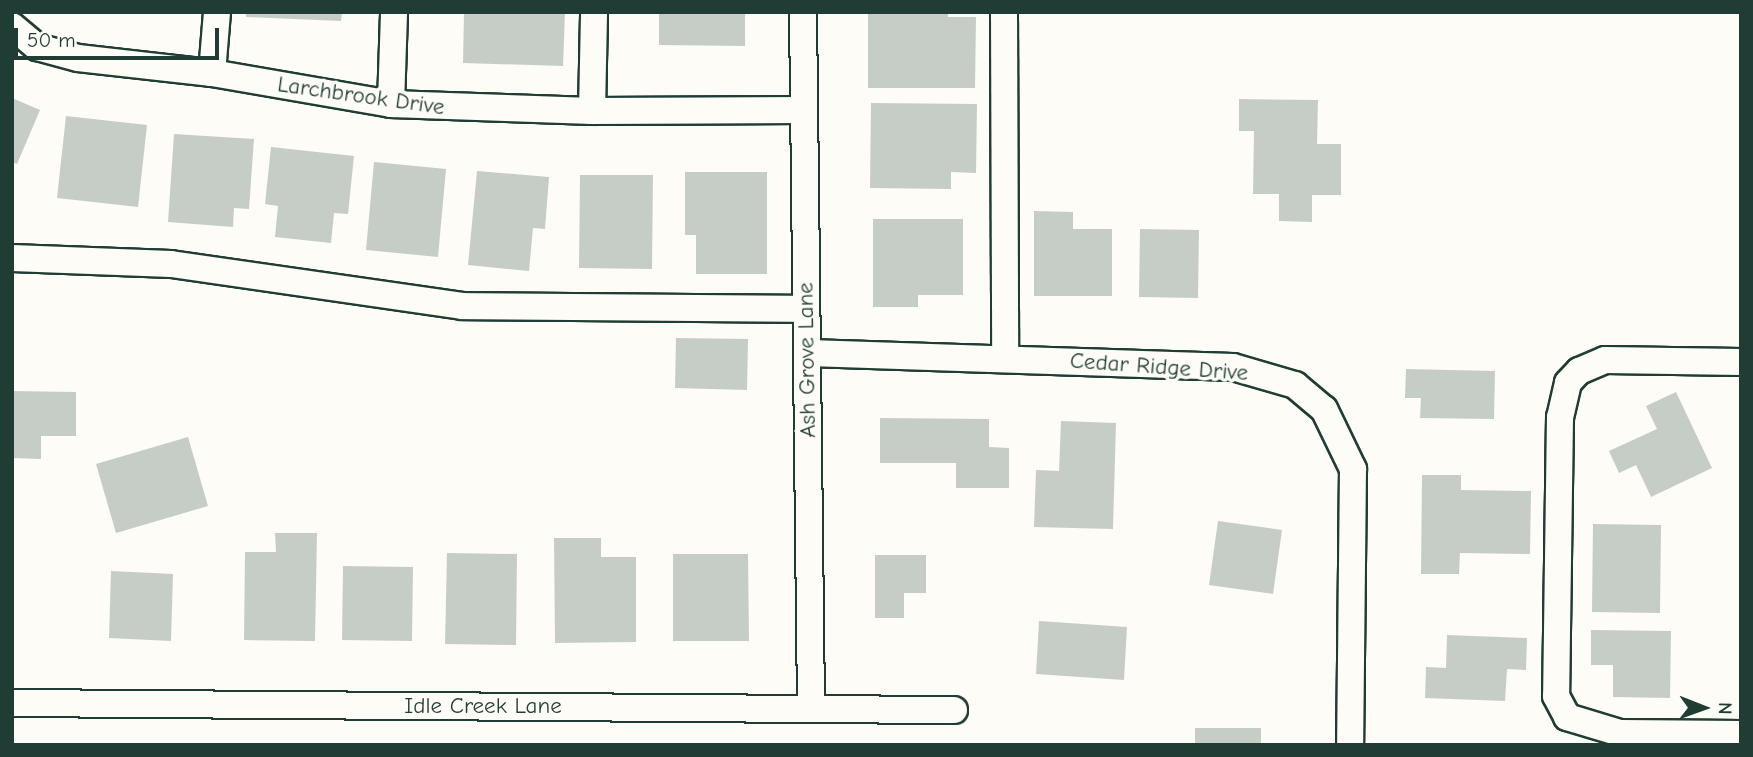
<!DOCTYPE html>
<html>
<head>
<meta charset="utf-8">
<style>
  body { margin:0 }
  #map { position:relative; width:1753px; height:757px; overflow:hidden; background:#fdfcf7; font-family:"Comic Neue",sans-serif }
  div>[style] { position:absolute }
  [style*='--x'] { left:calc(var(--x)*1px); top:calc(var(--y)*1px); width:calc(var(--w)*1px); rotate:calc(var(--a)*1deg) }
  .building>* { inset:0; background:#c6cdc7 }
  .roads { filter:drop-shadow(2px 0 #1f3d34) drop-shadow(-2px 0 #1f3d34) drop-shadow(0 2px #1f3d34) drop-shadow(0 -2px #1f3d34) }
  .minor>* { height:26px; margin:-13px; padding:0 13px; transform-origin:13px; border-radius:13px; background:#fdfcf7 }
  span { translate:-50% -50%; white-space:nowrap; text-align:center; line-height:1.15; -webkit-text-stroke:7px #fdfcf7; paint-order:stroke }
  .street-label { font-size:23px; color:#1f3d34 }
  .frame { position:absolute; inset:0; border:14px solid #1f3d34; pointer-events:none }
  .north { position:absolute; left:1669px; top:673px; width:70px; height:70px; -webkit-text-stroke:5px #fdfcf7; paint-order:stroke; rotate:91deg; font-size:19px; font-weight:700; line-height:28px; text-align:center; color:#1f3d34 }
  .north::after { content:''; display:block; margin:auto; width:24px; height:32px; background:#1f3d34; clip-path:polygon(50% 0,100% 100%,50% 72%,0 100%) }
  .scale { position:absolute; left:14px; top:28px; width:205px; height:32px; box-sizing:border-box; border:4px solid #1f3d34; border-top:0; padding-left:9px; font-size:21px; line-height:24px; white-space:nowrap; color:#1f3d34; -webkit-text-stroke:5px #fdfcf7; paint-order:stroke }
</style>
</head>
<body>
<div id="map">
  <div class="building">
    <div style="clip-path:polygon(246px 12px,342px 12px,341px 21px,246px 17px)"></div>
    <div style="clip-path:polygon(464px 12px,565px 12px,563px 66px,463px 63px)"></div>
    <div style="clip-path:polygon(659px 12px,745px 12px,745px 46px,659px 45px)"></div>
    <div style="clip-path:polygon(868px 12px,948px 12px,948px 17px,976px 17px,975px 88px,868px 88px)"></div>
    <div style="clip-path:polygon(12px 98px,40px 110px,17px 164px,12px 162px)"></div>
    <div style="clip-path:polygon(1239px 99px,1318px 100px,1317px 144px,1341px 144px,1341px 195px,1312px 195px,1312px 222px,1279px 221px,1279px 194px,1253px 194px,1254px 131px,1239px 131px)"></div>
    <div style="clip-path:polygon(871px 103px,977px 104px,976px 173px,951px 172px,951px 189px,870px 188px)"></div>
    <div style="clip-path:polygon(66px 116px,147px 125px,138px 207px,57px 198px)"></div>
    <div style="clip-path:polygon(174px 134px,254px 139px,249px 209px,234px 208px,233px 227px,168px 222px)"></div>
    <div style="clip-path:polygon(271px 147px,354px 156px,348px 214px,334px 213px,331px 243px,275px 237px,278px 206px,265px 204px)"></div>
    <div style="clip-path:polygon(374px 162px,446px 169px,438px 257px,366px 250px)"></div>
    <div style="clip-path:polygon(477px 171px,549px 177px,545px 229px,533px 228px,529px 271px,468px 265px)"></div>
    <div style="clip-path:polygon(685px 172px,767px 172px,767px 274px,696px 274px,696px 235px,685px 235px)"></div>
    <div style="clip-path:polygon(580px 175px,653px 175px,652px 269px,579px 268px)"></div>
    <div style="clip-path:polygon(1034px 211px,1073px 212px,1073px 229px,1112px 229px,1112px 296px,1034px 296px)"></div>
    <div style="clip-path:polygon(873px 219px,963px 219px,963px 295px,918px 295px,918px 307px,873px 307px)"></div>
    <div style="clip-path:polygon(1140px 229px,1199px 230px,1198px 298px,1139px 297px)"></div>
    <div style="clip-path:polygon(676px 338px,748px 339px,747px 390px,675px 388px)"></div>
    <div style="clip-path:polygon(1406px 369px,1495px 371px,1494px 419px,1420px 418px,1421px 398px,1405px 398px)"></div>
    <div style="clip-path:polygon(12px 391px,76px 392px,76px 436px,41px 436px,41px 459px,12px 458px)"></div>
    <div style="clip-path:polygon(1676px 392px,1712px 468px,1651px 497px,1636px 465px,1619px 473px,1609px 451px,1657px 429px,1646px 406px)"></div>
    <div style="clip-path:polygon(880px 418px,989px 419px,989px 447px,1009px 448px,1009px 488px,956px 488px,956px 463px,880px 463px)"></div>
    <div style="clip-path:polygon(1061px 421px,1116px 423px,1113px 529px,1034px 527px,1036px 470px,1059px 471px)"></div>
    <div style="clip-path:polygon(188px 437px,208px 506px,116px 533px,96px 464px)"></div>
    <div style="clip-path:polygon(1422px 475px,1461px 475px,1461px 490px,1531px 491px,1530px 554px,1460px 553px,1459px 574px,1421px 574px)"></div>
    <div style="clip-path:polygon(1218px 521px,1282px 530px,1273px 594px,1209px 585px)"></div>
    <div style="clip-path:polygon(1593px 524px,1661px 525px,1660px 613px,1592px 612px)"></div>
    <div style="clip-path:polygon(275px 533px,317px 533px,315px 641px,244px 640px,245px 552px,276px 552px)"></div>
    <div style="clip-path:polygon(554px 538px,601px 538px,601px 557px,636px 557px,636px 642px,555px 643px)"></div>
    <div style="clip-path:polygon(447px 553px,517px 554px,516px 645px,445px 644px)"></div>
    <div style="clip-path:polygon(673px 554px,748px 554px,749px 641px,673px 641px)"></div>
    <div style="clip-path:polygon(875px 555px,926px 555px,926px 593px,904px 593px,904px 618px,875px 618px)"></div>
    <div style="clip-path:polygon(343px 566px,413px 567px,412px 641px,342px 640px)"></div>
    <div style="clip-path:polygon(111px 571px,173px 574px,171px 641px,109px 638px)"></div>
    <div style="clip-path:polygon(1039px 621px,1127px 627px,1124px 680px,1036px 674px)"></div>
    <div style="clip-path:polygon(1591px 630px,1671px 631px,1670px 698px,1613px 697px,1613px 665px,1591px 665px)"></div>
    <div style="clip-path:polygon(1447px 635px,1527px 638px,1526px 670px,1507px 669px,1505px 701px,1425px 698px,1426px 667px,1446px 668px)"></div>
    <div style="clip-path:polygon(1195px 728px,1261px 728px,1261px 745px,1195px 745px)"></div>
  </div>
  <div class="roads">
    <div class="minor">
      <div style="--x:803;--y:12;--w:696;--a:89.34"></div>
      <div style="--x:1004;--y:12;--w:347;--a:89.8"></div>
      <div style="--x:12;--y:26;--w:33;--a:40"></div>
      <div style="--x:37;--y:47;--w:42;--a:15"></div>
      <div style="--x:78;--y:58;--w:135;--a:6.4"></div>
      <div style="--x:212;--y:73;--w:182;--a:9.8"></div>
      <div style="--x:391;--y:104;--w:201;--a:2"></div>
      <div style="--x:592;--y:111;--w:212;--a:-0.3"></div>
      <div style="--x:212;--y:73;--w:61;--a:-85.3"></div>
      <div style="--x:391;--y:104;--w:92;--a:-88.1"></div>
      <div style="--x:592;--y:111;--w:99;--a:-88.8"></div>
      <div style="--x:12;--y:258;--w:159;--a:2.2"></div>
      <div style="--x:171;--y:264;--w:294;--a:8.2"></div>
      <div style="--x:462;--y:306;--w:344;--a:0.5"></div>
      <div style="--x:809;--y:353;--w:424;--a:1.9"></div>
      <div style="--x:1233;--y:367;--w:65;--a:16.2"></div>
      <div style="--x:1295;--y:385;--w:38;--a:40"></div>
      <div style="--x:1324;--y:409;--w:67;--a:64.2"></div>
      <div style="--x:1353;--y:469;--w:276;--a:90.6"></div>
      <div style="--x:1741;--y:362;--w:136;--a:-179.2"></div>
      <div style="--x:1605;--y:360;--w:28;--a:157"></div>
      <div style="--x:1579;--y:371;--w:16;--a:133"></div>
      <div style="--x:1568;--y:383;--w:35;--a:103"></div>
      <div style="--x:1560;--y:417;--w:279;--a:90.8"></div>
      <div style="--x:1556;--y:696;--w:24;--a:62"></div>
      <div style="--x:1567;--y:717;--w:55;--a:16.8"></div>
      <div style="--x:1620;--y:733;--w:121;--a:0.5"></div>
      <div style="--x:12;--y:703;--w:942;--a:0.43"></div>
    </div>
  </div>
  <div class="street-label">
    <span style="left:361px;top:96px;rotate:8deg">Larchbrook Drive</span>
    <span style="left:807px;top:360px;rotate:-91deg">Ash Grove Lane</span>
    <span style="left:1159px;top:367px;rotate:4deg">Cedar Ridge Drive</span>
    <span style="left:483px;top:706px">Idle Creek Lane</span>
  </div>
  <div class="frame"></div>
  <div class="north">N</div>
  <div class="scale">50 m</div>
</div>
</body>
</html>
